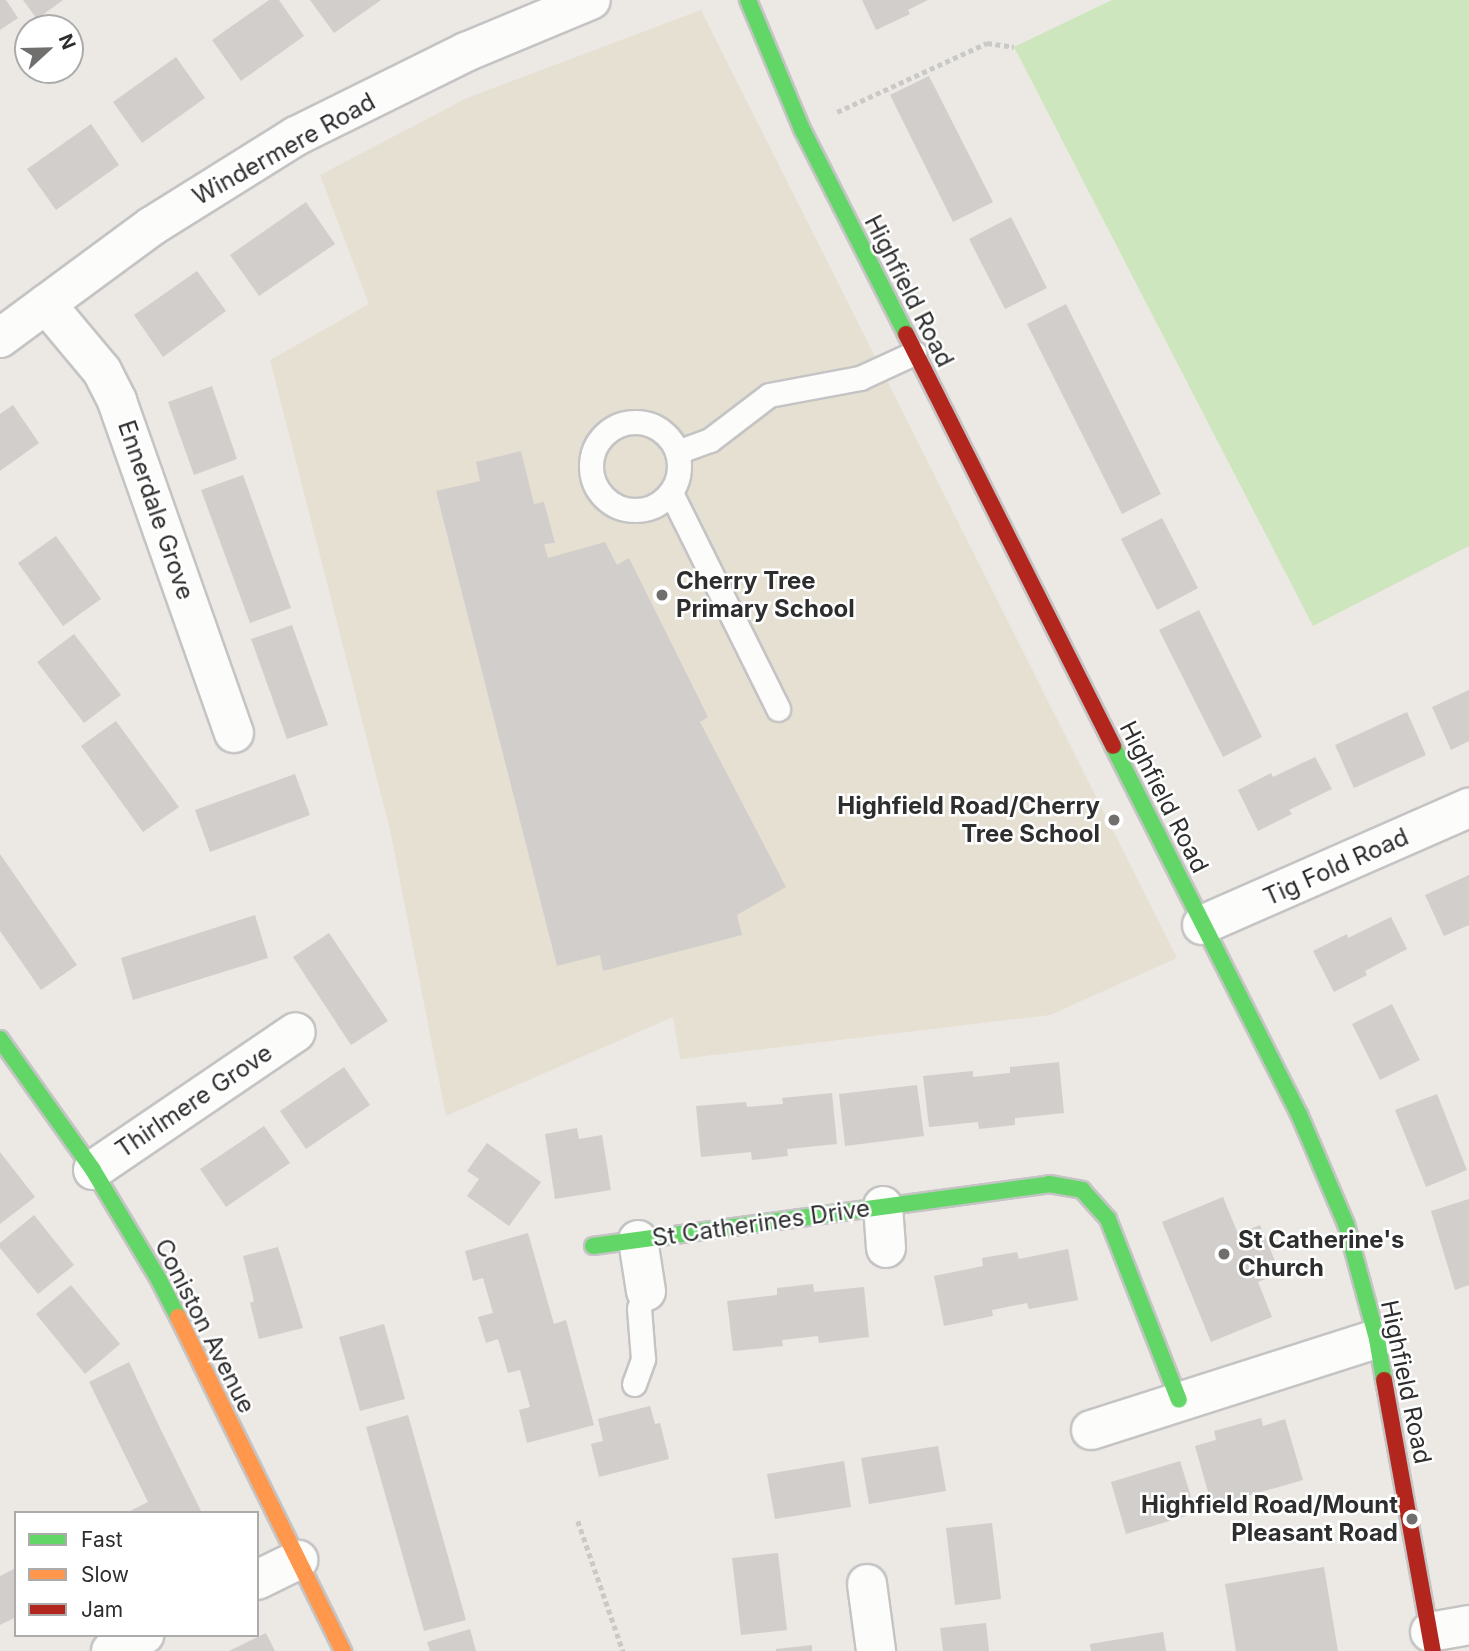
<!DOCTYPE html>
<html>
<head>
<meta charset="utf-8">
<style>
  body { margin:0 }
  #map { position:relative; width:1469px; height:1651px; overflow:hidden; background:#ece8e4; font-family:Inter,sans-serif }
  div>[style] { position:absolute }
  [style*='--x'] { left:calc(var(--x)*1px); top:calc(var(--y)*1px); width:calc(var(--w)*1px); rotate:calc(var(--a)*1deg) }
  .education>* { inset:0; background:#e6e0d3 }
  .green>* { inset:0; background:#cee6be }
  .building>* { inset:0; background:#d1cecb }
  .path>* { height:4.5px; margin-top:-2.25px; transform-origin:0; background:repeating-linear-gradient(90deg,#c9c9c8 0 5px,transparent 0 8.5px) }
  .roads { filter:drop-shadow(2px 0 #c5c4c5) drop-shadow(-2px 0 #c5c4c5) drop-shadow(0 2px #c5c4c5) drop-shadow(0 -2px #c5c4c5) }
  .lane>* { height:23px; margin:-11.5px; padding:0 11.5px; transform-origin:11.5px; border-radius:11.5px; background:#fcfcfb }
  .lane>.ring { margin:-11.5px; padding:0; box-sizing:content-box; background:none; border:23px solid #fcfcfb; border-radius:50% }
  .street>* { height:38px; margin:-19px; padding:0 19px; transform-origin:19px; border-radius:19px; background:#fcfcfb }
  .fast>* { height:16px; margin:-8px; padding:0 8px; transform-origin:8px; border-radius:8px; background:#63d668 }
  .slow>* { height:16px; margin:-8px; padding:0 8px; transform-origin:8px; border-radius:8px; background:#ff974d }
  .jam>* { height:16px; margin:-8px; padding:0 8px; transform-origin:8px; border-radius:8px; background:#b3261e }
  .dots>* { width:19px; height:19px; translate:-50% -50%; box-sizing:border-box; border:4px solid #fff; border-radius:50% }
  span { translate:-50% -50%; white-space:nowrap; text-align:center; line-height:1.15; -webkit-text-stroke:5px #fff; paint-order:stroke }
  .street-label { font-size:24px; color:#2e2e2e }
  .poi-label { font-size:24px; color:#2e2e2e; font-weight:700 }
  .left { translate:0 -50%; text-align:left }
  .right { translate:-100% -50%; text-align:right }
  .legend { position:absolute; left:14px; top:1511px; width:245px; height:126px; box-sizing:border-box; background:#fff; border:2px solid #ababab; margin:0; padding:9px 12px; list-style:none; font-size:21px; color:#2e2e2e }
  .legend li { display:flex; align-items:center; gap:14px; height:35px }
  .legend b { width:35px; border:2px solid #ababab }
  .north { position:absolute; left:14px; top:14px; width:70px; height:70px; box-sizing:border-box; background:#fff; border:2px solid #ababab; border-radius:50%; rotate:68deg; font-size:19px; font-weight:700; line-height:28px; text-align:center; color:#2e2e2e }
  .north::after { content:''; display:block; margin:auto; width:24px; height:32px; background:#706f6e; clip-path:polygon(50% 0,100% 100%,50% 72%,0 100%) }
</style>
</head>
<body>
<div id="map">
  <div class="education">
    <div style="clip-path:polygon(701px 10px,1177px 958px,1050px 1015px,680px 1059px,673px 1017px,446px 1116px,390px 830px,270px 360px,369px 304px,320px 175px,467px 98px)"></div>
  </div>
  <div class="green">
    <div style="clip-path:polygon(1112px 0,1469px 0,1469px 546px,1313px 626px,1014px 47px)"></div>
  </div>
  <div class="building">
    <div style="clip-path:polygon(0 0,6px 0,18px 18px,0 30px)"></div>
    <div style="clip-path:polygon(23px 0,63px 0,37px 19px)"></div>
    <div style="clip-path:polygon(269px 0,279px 0,304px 36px,241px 81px,212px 40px)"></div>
    <div style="clip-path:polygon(310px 0,381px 0,334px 33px)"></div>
    <div style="clip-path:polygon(862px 0,928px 0,908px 10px,910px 14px,876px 30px)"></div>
    <div style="clip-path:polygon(176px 57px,205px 98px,142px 143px,113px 102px)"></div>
    <div style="clip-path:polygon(929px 76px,993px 202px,953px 222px,890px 95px)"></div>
    <div style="clip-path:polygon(91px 124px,119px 165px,56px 210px,27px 169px)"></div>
    <div style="clip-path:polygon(306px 202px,335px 244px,259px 296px,230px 255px)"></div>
    <div style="clip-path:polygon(1011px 217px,1047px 288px,1005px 309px,969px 239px)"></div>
    <div style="clip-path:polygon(197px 271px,226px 311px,163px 357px,134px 315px)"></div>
    <div style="clip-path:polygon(1066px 304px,1161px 494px,1122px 514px,1027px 324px)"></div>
    <div style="clip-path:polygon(212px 386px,237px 459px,194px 475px,168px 402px)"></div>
    <div style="clip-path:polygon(13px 405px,39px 443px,0 471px,0 414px)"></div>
    <div style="clip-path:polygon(521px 451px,534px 504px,544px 502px,555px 543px,544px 544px,548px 558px,605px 542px,617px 565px,629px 558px,708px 717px,700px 722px,786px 887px,737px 915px,742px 935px,603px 971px,600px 955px,557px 966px,436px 491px,480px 481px,476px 462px)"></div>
    <div style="clip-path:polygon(243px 475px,291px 608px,250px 623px,201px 490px)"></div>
    <div style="clip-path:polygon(1162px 518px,1198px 588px,1157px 610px,1121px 539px)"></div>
    <div style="clip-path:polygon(56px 536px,101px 599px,63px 626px,18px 563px)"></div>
    <div style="clip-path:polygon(1199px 610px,1262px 737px,1223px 757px,1159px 630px)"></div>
    <div style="clip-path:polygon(292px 625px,328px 725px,287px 739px,251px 639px)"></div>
    <div style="clip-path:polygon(74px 634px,121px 695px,84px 723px,37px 662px)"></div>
    <div style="clip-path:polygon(1469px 690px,1469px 741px,1451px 750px,1432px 707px)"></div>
    <div style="clip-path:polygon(1407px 712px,1426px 755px,1354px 788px,1335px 745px)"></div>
    <div style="clip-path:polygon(116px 721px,179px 807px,143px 832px,81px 746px)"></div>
    <div style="clip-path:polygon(1315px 757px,1332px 789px,1289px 810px,1292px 814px,1258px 831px,1238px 790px,1271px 773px,1273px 777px)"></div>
    <div style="clip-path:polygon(295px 774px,310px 815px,210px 852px,195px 810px)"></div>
    <div style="clip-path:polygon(0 854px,77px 965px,41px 990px,0 931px)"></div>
    <div style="clip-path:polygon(1469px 875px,1469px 925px,1444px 936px,1425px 895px)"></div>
    <div style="clip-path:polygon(255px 915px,268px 958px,133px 1000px,121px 958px)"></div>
    <div style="clip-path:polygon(1391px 917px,1407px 949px,1365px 971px,1367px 975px,1334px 992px,1313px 951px,1347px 934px,1348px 938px)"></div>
    <div style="clip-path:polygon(329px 933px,388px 1021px,351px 1045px,293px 957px)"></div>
    <div style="clip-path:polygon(1392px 1004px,1420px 1060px,1380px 1080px,1352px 1024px)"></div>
    <div style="clip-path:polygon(1059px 1062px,1064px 1113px,1015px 1118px,1015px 1125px,979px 1129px,978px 1122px,929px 1127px,923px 1076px,973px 1071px,973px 1077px,1010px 1073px,1010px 1067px)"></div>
    <div style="clip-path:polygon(344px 1067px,370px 1105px,306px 1149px,280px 1111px)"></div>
    <div style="clip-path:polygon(917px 1085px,924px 1136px,845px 1146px,839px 1094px)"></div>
    <div style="clip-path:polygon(832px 1093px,837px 1144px,787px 1149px,788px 1156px,752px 1160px,751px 1152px,701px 1157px,696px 1106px,746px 1102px,747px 1107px,783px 1104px,782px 1098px)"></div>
    <div style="clip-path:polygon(1437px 1094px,1467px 1170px,1426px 1187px,1395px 1110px)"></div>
    <div style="clip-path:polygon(264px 1126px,290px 1163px,226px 1207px,200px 1169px)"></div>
    <div style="clip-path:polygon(577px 1128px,579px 1139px,602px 1135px,611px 1190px,555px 1199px,545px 1134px)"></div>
    <div style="clip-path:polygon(487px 1143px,541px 1182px,509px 1226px,467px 1196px,479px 1179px,467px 1171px)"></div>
    <div style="clip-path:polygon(0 1152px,35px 1197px,0 1224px)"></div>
    <div style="clip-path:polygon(1223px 1197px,1238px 1234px,1260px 1225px,1280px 1273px,1258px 1282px,1272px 1317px,1211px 1342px,1162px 1222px)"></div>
    <div style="clip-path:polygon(1469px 1199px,1469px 1285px,1455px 1290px,1431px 1211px)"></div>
    <div style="clip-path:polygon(34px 1215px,74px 1265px,38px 1294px,0 1248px,0 1243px)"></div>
    <div style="clip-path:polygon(528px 1233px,554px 1324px,566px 1320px,594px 1425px,527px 1443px,519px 1410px,530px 1407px,520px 1370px,508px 1373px,498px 1339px,486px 1343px,478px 1317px,493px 1313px,483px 1278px,473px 1281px,465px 1251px)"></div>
    <div style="clip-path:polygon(278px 1247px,303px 1328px,259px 1339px,250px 1303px,254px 1301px,243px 1256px)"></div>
    <div style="clip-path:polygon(1068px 1249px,1078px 1300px,1029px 1309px,1027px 1303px,992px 1310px,993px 1316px,944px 1326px,934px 1276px,983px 1266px,982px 1258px,1017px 1252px,1019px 1259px)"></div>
    <div style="clip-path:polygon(813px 1284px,814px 1292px,864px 1287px,869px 1337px,819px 1343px,818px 1336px,782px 1340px,783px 1346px,733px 1351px,727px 1301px,777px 1295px,777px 1288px)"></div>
    <div style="clip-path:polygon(71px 1285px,120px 1344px,85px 1374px,36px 1314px)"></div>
    <div style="clip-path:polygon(384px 1324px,405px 1399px,360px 1411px,339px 1337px)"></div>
    <div style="clip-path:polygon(129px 1362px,159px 1426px,202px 1513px,126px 1513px,148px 1502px,89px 1382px)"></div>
    <div style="clip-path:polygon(650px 1406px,655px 1424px,660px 1423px,669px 1459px,599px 1477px,591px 1444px,603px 1441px,598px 1419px)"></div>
    <div style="clip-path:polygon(408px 1415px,466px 1620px,424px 1631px,366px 1427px)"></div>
    <div style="clip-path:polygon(1261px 1418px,1263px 1426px,1285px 1419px,1303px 1480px,1212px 1506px,1195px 1446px,1216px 1440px,1214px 1431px)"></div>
    <div style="clip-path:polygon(938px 1446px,946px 1491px,869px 1504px,861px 1458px)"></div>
    <div style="clip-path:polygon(844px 1461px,851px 1507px,775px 1519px,767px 1474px)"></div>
    <div style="clip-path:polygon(1180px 1461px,1196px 1513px,1126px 1534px,1111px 1482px)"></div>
    <div style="clip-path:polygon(992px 1523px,1001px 1599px,955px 1605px,946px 1528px)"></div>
    <div style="clip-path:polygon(778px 1553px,787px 1630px,741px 1635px,732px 1558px)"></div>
    <div style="clip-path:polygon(1324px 1567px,1338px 1651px,1236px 1651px,1225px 1584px)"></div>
    <div style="clip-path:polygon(16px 1568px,16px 1617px,0 1625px,0 1576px)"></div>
    <div style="clip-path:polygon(986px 1623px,989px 1651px,943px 1651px,940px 1628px)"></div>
    <div style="clip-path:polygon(470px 1629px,476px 1651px,430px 1651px,427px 1642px)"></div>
    <div style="clip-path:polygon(1163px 1632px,1166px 1651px,1091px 1651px,1090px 1644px)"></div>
    <div style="clip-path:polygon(266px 1633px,275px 1651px,229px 1651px)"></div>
    <div style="clip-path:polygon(812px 1645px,812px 1651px,776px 1651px,776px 1649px)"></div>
  </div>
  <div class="path">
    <div style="--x:837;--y:112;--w:165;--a:-24.7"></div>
    <div style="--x:987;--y:43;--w:27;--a:8"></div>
    <div style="--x:578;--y:1521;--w:138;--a:70.9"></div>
  </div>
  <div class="roads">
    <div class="lane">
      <div class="ring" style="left:591px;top:422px;width:65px;height:65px"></div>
      <div style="--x:677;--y:452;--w:35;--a:-20"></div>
      <div style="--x:710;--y:440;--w:74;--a:-37.3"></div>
      <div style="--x:769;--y:395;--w:93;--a:-10.6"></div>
      <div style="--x:860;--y:378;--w:60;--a:-24.8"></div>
      <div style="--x:671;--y:493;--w:241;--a:63.6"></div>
      <div style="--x:634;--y:1384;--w:27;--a:-70"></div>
      <div style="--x:643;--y:1359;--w:51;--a:-94.5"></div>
      <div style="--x:639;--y:1308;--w:18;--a:-68"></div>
    </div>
    <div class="street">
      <div style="--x:46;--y:304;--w:87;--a:50.1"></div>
      <div style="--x:102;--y:371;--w:34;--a:63"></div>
      <div style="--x:117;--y:401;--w:352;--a:70.6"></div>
      <div style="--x:0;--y:338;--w:189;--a:-36.4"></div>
      <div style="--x:152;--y:226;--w:170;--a:-32"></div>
      <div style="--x:296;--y:136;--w:190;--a:-26.3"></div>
      <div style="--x:466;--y:52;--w:135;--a:-22.6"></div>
      <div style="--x:1202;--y:925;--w:292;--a:-23.7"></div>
      <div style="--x:93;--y:1170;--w:245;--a:-34.2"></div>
      <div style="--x:883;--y:1206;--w:42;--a:85.9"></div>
      <div style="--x:638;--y:1240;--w:52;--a:81.1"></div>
      <div style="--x:1091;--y:1430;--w:300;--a:-17.7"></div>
      <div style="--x:257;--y:1580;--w:46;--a:-26"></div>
      <div style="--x:867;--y:1584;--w:68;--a:82.3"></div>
      <div style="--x:1430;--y:1632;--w:40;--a:-10"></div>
      <div style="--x:111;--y:1651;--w:37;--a:-26"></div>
    </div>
    <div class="fast">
      <div style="--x:748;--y:0;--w:140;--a:67.3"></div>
      <div style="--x:802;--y:129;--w:230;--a:63.1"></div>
      <div style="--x:1113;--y:746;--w:412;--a:63.2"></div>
      <div style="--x:1299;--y:1114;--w:120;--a:66.9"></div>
      <div style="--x:1346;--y:1224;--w:119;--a:74.9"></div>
      <div style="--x:1377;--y:1339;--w:42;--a:80.3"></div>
      <div style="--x:0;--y:1039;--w:161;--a:54.6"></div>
      <div style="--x:93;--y:1170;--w:128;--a:59"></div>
      <div style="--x:159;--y:1280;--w:42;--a:62.8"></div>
      <div style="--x:593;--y:1246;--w:460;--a:-7.7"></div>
      <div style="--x:1049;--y:1184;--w:34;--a:10"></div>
      <div style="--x:1082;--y:1190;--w:39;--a:48"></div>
      <div style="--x:1108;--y:1219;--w:194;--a:68.6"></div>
    </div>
    <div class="slow">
      <div style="--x:178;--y:1317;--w:373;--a:63.7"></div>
    </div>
    <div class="jam">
      <div style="--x:906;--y:334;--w:461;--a:63.3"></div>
      <div style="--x:1384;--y:1380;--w:275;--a:79.8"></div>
    </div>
  </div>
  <div class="dots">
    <div style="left:662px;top:595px;background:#706f6e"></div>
    <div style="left:1114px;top:820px;background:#706f6e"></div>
    <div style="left:1224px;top:1254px;background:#706f6e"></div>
    <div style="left:1412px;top:1519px;background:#706f6e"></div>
  </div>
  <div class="street-label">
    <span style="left:284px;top:149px;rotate:-29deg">Windermere Road</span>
    <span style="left:909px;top:291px;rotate:63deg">Highfield Road</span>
    <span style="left:156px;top:510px;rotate:71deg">Ennerdale Grove</span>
    <span style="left:1164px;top:797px;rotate:63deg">Highfield Road</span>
    <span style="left:1336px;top:867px;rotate:-24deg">Tig Fold Road</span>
    <span style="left:194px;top:1101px;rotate:-34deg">Thirlmere Grove</span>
    <span style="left:761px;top:1223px;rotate:-8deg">St Catherines Drive</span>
    <span style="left:205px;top:1326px;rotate:63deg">Coniston Avenue</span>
    <span style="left:1406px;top:1382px;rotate:78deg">Highfield Road</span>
  </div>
  <div class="poi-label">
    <span class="left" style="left:676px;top:595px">Cherry Tree<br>Primary School</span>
    <span class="right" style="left:1100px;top:820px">Highfield Road/Cherry<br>Tree School</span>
    <span class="left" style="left:1238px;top:1254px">St Catherine's<br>Church</span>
    <span class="right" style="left:1398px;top:1519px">Highfield Road/Mount<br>Pleasant Road</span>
  </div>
  <ul class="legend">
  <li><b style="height:9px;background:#63d668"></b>Fast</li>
  <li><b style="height:9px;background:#ff974d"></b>Slow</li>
  <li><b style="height:9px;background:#b3261e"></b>Jam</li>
  </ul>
  <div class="north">N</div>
</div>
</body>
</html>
